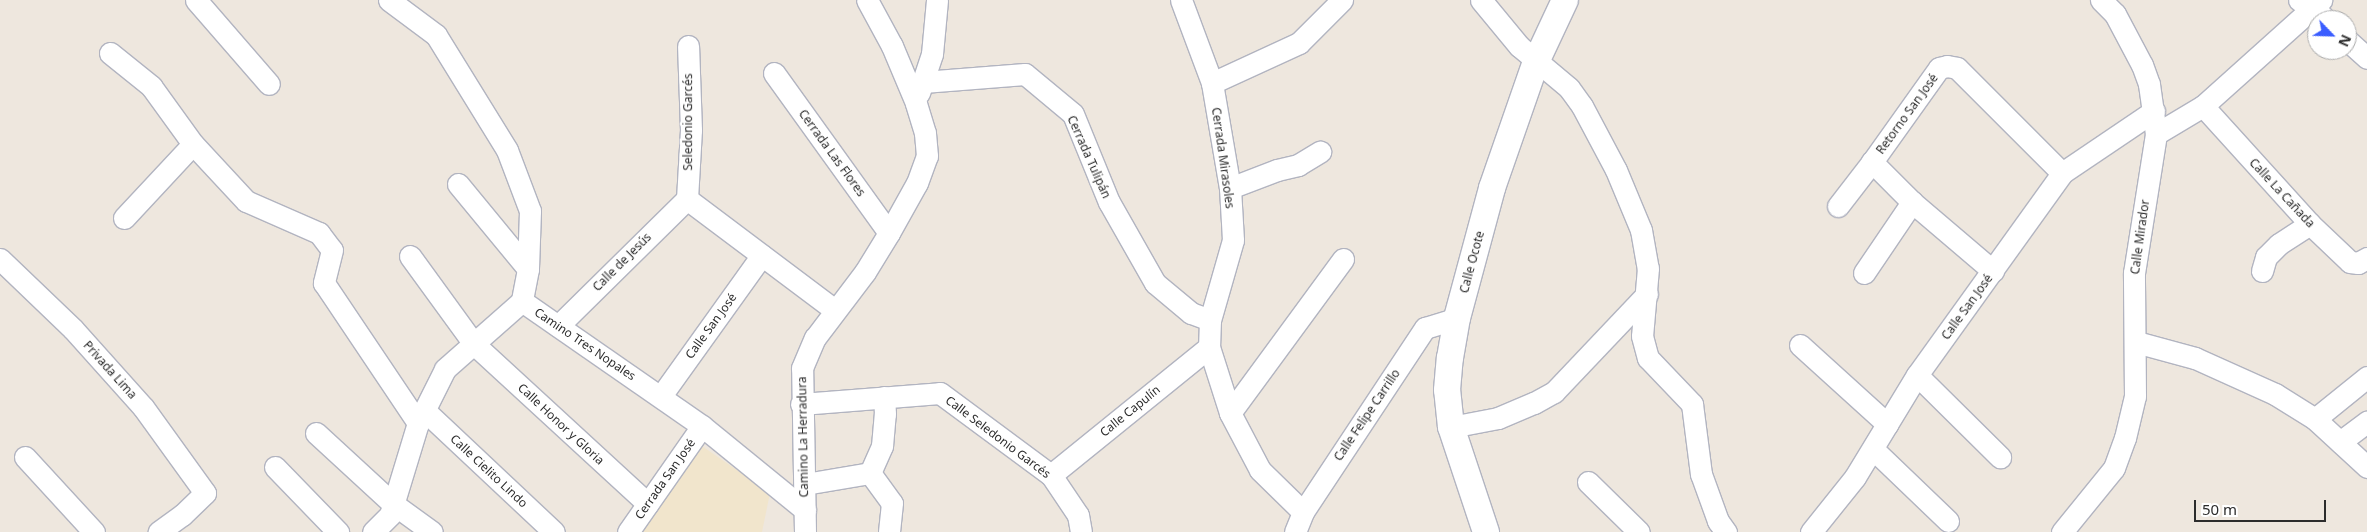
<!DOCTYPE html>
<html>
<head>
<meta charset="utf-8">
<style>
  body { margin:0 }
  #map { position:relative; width:2367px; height:532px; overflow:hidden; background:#eee7de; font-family:"Noto Sans",sans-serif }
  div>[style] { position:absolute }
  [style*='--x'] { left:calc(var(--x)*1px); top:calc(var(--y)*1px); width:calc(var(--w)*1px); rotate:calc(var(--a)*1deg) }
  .education>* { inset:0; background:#f1e5cc }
  .roads { filter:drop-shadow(1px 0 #b2b4c0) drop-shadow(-1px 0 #b2b4c0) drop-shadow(0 1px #b2b4c0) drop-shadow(0 -1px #b2b4c0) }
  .minor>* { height:21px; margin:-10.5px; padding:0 10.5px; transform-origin:10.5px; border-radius:10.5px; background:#fff }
  .tertiary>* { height:26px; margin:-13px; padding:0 13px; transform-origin:13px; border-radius:13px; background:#fff }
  span { translate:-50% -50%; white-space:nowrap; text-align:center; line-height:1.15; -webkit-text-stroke:4.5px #fff; paint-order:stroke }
  .street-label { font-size:12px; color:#2c2c2c }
  .north { position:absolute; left:2307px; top:10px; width:50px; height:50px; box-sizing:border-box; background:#fff; border:1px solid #ababab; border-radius:50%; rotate:114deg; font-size:14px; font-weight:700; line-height:20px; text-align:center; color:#2c2c2c }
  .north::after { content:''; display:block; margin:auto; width:18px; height:22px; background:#3a5dff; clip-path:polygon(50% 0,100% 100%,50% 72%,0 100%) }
  .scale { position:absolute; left:2194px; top:500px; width:132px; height:22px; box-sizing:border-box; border:2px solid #2c2c2c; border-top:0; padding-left:6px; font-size:15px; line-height:18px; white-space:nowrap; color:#2c2c2c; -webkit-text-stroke:4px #fff; paint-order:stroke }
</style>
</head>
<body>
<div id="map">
  <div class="education">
    <div style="clip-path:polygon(702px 446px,770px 493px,762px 532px,641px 532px)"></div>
  </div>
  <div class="roads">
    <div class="minor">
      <div style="--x:196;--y:0;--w:111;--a:49"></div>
      <div style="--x:389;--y:0;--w:59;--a:36.7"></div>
      <div style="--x:436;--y:35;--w:135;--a:58.3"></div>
      <div style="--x:507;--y:150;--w:65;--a:69.3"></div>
      <div style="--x:530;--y:211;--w:58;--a:92"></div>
      <div style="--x:528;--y:269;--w:33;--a:101"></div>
      <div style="--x:522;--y:301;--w:219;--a:34.8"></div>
      <div style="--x:702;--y:426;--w:133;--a:39.2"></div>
      <div style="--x:1181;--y:0;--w:89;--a:69.5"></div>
      <div style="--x:1212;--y:83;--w:107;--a:80.3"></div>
      <div style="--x:1230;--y:188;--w:52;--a:86.7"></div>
      <div style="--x:1233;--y:240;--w:83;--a:106"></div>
      <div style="--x:1210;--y:320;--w:27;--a:92"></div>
      <div style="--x:1209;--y:347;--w:69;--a:72.3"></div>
      <div style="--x:1230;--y:413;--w:64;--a:62.2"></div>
      <div style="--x:1260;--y:470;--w:60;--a:44.3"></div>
      <div style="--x:1481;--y:0;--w:60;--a:50.4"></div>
      <div style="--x:1519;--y:46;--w:65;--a:40"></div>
      <div style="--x:1569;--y:88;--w:22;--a:54"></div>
      <div style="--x:1582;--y:106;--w:72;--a:62"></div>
      <div style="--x:1616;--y:170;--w:65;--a:67.4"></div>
      <div style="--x:1641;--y:230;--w:39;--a:80"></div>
      <div style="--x:1648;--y:268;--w:68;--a:95"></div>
      <div style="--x:1642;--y:336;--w:23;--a:75"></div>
      <div style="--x:1648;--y:358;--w:64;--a:46.3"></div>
      <div style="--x:1692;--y:404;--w:71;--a:82.7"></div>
      <div style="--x:1701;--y:474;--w:50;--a:70.1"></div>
      <div style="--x:1718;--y:521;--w:14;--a:54"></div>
      <div style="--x:2299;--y:0;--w:17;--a:28"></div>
      <div style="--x:2314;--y:8;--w:17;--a:45"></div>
      <div style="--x:2347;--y:40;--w:27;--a:42"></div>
      <div style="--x:110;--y:53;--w:53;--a:38.8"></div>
      <div style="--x:151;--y:86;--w:72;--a:54.1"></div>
      <div style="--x:193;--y:144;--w:78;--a:47.1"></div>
      <div style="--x:246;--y:201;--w:80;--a:23.7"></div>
      <div style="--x:319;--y:233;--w:21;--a:53"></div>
      <div style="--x:332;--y:250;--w:34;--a:104"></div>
      <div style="--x:324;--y:283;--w:169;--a:56.1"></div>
      <div style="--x:774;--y:73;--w:197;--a:54.3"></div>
      <div style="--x:923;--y:82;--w:102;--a:-4.5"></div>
      <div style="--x:1025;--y:74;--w:62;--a:39.8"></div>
      <div style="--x:1073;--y:114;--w:95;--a:67.8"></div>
      <div style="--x:1109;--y:202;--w:93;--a:60.4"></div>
      <div style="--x:1155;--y:283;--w:47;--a:39.8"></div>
      <div style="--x:1191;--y:313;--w:20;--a:20"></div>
      <div style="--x:1212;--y:83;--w:96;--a:-24.7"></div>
      <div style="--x:1299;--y:43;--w:61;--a:-45"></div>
      <div style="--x:919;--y:93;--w:41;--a:-71.6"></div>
      <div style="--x:932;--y:54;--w:54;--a:-84.7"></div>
      <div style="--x:2203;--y:106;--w:159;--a:47.8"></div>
      <div style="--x:2310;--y:224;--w:55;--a:43.5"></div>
      <div style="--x:2350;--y:262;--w:8;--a:7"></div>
      <div style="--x:2358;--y:263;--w:10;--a:-29"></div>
      <div style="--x:2156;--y:134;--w:55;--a:-30.8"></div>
      <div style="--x:2203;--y:106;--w:159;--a:-41.9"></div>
      <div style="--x:458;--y:184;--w:110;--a:50.5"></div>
      <div style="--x:1230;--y:188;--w:50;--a:-21"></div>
      <div style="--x:1277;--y:170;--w:22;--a:-13"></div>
      <div style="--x:1298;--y:165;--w:26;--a:-31"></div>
      <div style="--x:687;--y:199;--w:185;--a:36.9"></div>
      <div style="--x:687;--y:199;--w:69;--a:-86.7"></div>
      <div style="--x:691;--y:130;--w:84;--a:-92"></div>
      <div style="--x:1838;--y:206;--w:56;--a:-52.3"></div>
      <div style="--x:124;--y:218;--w:101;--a:-47"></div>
      <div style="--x:410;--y:256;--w:109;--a:54"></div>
      <div style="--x:474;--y:344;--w:236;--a:42.6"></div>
      <div style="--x:0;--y:259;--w:101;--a:43.8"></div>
      <div style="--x:73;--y:329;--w:105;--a:48.1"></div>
      <div style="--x:143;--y:407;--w:106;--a:54.2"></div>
      <div style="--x:205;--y:493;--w:32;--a:136"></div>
      <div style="--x:182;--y:515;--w:29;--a:144"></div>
      <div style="--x:1993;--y:271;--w:106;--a:-139.6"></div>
      <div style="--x:1912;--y:202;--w:57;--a:-135"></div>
      <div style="--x:1872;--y:162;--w:115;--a:-54.5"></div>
      <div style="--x:1939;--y:68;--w:8;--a:-14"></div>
      <div style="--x:1947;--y:66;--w:10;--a:11"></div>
      <div style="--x:1957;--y:68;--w:148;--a:45"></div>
      <div style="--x:2262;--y:271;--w:15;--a:-74"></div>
      <div style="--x:2266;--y:257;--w:18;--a:-45"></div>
      <div style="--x:2279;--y:244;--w:37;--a:-33"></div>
      <div style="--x:1864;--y:273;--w:86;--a:-55.9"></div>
      <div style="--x:558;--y:326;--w:181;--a:-44.6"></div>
      <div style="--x:2136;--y:342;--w:61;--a:15.2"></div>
      <div style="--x:2195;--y:358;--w:88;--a:24.2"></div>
      <div style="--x:2275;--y:394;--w:47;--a:32"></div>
      <div style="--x:2315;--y:419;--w:71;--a:42.7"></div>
      <div style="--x:1800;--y:345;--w:118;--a:42.2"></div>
      <div style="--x:1917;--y:375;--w:117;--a:44.7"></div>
      <div style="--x:661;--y:396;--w:173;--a:-54.4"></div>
      <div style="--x:801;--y:404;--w:139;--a:-4.5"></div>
      <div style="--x:940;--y:393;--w:138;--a:36.5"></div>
      <div style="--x:1051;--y:475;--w:48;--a:56"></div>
      <div style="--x:1078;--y:515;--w:17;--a:80"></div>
      <div style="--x:424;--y:410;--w:178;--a:43.2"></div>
      <div style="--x:1230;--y:413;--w:191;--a:-53.7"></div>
      <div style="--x:2315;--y:419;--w:67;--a:-38.9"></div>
      <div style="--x:1451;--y:427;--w:48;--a:-10.8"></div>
      <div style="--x:1498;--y:418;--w:39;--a:-23"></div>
      <div style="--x:1534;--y:403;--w:23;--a:-29"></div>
      <div style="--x:1554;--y:392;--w:135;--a:-46.5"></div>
      <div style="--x:316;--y:433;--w:103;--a:42.6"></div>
      <div style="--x:392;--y:503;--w:49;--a:35.9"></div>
      <div style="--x:2340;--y:442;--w:34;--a:-37"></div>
      <div style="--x:1873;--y:449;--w:104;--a:43.8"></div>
      <div style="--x:25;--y:457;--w:102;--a:47.4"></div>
      <div style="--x:275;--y:467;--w:91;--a:45.9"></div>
      <div style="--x:870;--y:473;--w:37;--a:54"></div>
      <div style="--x:892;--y:503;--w:29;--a:96"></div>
      <div style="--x:1051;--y:475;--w:203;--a:-39"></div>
      <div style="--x:1588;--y:482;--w:71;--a:44.4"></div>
      <div style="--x:805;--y:484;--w:66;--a:-9.6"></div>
      <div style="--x:870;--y:473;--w:30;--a:-66"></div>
      <div style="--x:882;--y:446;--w:32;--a:-85"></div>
      <div style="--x:885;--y:414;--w:17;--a:-93"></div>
      <div style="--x:373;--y:532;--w:24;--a:-45"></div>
      <div style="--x:390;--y:515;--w:96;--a:-73.1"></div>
      <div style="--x:418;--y:423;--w:60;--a:-63.4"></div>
      <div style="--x:445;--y:369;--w:103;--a:-41.4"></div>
      <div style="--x:628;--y:532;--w:129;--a:-55.1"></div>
      <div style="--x:805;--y:532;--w:164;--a:-91"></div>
      <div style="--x:802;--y:368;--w:33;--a:-67"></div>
      <div style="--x:815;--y:338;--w:83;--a:-52.9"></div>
      <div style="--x:865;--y:272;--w:46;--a:-58.4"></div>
      <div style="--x:889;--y:233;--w:57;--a:-60.8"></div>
      <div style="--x:917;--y:183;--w:29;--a:-70"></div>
      <div style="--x:927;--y:156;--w:23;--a:-95"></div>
      <div style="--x:925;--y:133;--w:31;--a:-107"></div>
      <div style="--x:916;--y:103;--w:62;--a:-112.8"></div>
      <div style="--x:892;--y:46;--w:52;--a:-118.5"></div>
      <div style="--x:1295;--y:532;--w:22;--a:-68"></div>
      <div style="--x:1303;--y:512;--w:221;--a:-56.5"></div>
      <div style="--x:1425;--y:328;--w:34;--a:-17"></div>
      <div style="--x:1811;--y:532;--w:70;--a:-51.3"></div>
      <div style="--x:1855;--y:477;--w:119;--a:-58.7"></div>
      <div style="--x:1917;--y:375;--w:249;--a:-54.3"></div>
      <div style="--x:2062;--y:173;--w:111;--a:-34"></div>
      <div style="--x:2062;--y:532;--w:82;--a:-50.9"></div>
      <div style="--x:2114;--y:468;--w:32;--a:-70"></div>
      <div style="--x:2125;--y:438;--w:43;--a:-76.6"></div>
      <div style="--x:2135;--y:396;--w:123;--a:-90.5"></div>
      <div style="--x:2134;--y:273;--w:141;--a:-81"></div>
      <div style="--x:2156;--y:134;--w:50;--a:-98"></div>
      <div style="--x:2149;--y:84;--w:20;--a:-110"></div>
      <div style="--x:2142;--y:65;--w:58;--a:-117.9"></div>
      <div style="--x:2115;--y:14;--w:20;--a:-135"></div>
    </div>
    <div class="tertiary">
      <div style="--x:1486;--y:532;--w:111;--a:-108.4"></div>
      <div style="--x:1451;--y:427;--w:37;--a:-96"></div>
      <div style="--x:1447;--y:390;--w:32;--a:-85"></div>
      <div style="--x:1450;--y:358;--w:41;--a:-80.1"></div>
      <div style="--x:1457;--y:318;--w:135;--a:-74.9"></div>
      <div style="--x:1492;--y:188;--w:133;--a:-70.8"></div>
      <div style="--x:1536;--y:62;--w:68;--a:-64.9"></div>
    </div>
  </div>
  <div class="street-label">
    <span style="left:1907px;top:114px;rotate:-54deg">Retorno San José</span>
    <span style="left:688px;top:122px;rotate:-90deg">Seledonio Garcés</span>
    <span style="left:832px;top:153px;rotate:54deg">Cerrada Las Flores</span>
    <span style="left:1089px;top:157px;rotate:66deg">Cerrada Tulipán</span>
    <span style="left:1223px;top:158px;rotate:82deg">Cerrada Mirasoles</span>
    <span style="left:2282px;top:193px;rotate:47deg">Calle La Cañada</span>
    <span style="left:2140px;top:237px;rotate:-82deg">Calle Mirador</span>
    <span style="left:622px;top:262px;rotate:-45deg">Calle de Jesús</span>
    <span style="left:1472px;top:262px;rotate:-75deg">Calle Ocote</span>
    <span style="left:1967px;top:307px;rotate:-54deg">Calle San José</span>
    <span style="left:711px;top:326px;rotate:-54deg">Calle San José</span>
    <span style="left:585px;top:344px;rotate:34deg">Camino Tres Nopales</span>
    <span style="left:110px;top:370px;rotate:48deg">Privada Lima</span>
    <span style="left:1130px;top:411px;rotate:-39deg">Calle Capulín</span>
    <span style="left:1367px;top:415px;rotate:-56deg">Calle Felipe Carrillo</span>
    <span style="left:561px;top:424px;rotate:43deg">Calle Honor y Gloria</span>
    <span style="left:803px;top:437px;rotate:-91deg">Camino La Herradura</span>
    <span style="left:998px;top:437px;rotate:37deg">Calle Seledonio Garcés</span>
    <span style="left:489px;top:471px;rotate:43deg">Calle Cielito Lindo</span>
    <span style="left:665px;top:479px;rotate:-55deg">Cerrada San José</span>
  </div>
  <div class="north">N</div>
  <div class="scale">50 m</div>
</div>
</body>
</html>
